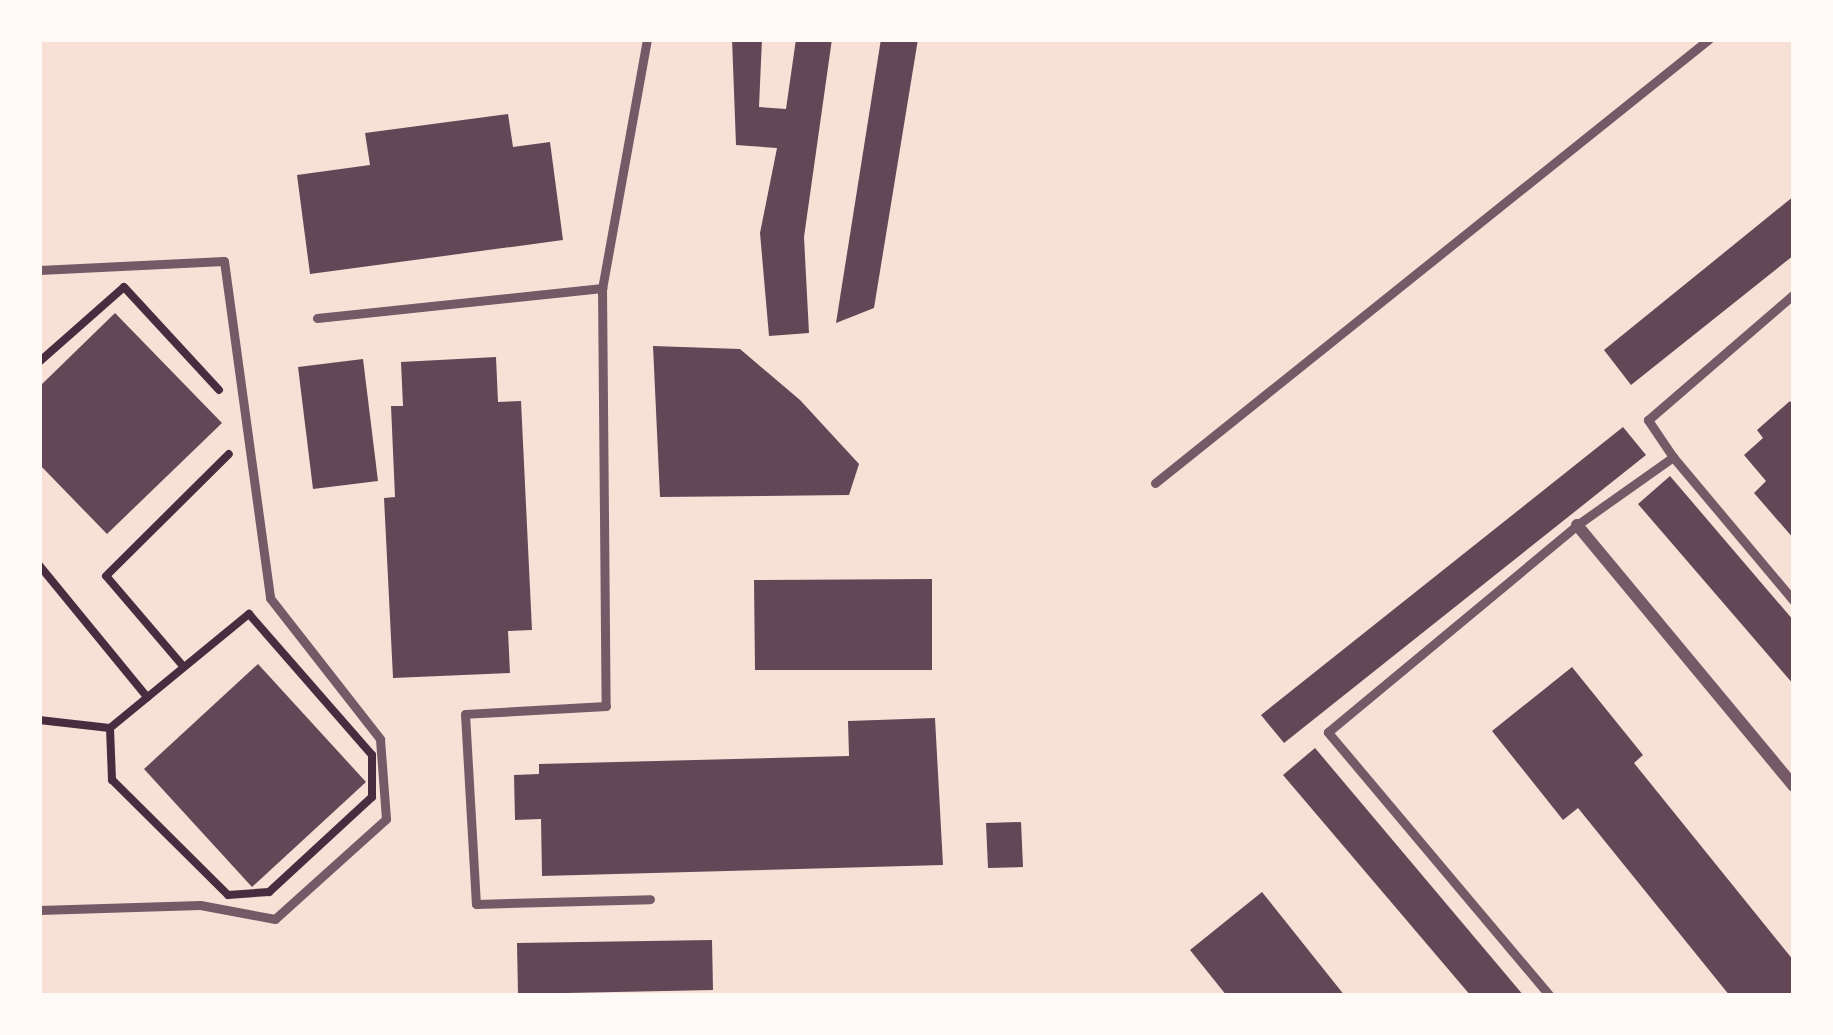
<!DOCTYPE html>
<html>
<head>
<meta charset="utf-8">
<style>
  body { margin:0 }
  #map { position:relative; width:1833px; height:1035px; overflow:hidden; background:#f7e1d7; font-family:"Roboto Condensed",sans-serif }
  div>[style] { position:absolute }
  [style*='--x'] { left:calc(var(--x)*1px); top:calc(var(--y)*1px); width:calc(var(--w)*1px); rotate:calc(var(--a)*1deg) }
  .building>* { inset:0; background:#644757 }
  .path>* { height:8px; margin:-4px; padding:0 4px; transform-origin:4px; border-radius:4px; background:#4a2c40 }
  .service>* { height:9px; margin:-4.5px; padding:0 4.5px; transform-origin:4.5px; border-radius:4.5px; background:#755966 }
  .minor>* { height:12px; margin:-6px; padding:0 6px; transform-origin:6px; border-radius:6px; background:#755966 }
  span { translate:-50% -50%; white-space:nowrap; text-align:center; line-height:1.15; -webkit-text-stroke:10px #fffaf5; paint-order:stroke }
  .frame { position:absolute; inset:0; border:42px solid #fffaf5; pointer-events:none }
</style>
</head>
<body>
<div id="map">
  <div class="building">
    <div style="clip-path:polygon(732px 39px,762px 39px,759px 107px,786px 109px,796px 39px,832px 39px,804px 237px,809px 333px,769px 336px,760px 233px,777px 148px,736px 145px)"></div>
    <div style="clip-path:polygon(881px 39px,918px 39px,874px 308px,836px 323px)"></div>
    <div style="clip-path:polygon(508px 114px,513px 147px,550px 142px,563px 240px,310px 274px,297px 175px,370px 165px,365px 133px)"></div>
    <div style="clip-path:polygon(1794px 196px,1794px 255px,1631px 385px,1604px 350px)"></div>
    <div style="clip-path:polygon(115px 313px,222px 423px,107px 534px,39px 464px,39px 387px)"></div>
    <div style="clip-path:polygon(653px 346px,740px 349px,800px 400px,859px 464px,849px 495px,660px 497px)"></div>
    <div style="clip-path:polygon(496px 357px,498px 402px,521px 401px,532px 630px,508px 631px,510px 673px,393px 678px,384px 498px,395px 497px,391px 406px,403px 406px,401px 362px)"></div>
    <div style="clip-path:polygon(363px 359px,378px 481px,313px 489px,298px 367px)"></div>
    <div style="clip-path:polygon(1790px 401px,1794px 406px,1794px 539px,1754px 493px,1766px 481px,1744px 455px,1763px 438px,1757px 430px)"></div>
    <div style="clip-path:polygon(1623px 427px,1646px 455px,1284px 743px,1261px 715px)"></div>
    <div style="clip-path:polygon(1670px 476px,1794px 621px,1794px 685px,1638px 504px)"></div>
    <div style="clip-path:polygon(932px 579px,932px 670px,755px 670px,754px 580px)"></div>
    <div style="clip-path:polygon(258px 664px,366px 782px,252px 887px,144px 769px)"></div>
    <div style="clip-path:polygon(1572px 667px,1643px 755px,1634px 763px,1794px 961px,1794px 996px,1730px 996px,1578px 808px,1563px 820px,1492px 731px)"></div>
    <div style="clip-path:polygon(935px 718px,943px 865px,542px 876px,541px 819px,515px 820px,514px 775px,539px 774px,539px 764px,849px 756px,848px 721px)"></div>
    <div style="clip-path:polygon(1315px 748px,1524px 996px,1471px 996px,1283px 775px)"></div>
    <div style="clip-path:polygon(1021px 822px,1023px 867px,988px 868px,986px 823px)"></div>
    <div style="clip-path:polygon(1262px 892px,1345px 996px,1227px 996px,1190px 950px)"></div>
    <div style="clip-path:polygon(712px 940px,713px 990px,518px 994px,517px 943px)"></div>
  </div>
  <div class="path">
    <div style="--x:39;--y:362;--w:113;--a:-41.4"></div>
    <div style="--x:124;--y:287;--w:140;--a:47.3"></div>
    <div style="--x:39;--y:565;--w:171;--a:50.7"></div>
    <div style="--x:249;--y:614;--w:187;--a:48.9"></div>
    <div style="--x:372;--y:755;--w:42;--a:90"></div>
    <div style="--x:372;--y:797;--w:140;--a:137.3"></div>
    <div style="--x:269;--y:892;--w:41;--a:175.8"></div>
    <div style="--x:228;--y:895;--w:163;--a:-135.2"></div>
    <div style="--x:112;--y:780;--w:52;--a:-92.2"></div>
    <div style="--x:110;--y:728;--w:180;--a:-39.4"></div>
    <div style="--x:183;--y:666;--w:118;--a:-130.5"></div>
    <div style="--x:106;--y:576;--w:173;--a:-44.8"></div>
    <div style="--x:39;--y:720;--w:71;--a:6.4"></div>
  </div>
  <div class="service">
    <div style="--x:647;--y:39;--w:253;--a:100.2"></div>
    <div style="--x:602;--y:288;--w:418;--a:89.5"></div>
    <div style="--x:606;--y:706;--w:141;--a:176.8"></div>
    <div style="--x:465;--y:714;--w:190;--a:86.7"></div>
    <div style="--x:476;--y:904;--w:174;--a:-1.6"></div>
    <div style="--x:39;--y:270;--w:185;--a:-2.8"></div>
    <div style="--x:224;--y:261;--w:340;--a:82.2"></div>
    <div style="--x:270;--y:598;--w:179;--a:52"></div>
    <div style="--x:380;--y:739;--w:80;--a:85.7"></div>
    <div style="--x:386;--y:819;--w:149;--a:138"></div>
    <div style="--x:275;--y:919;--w:76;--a:-169.4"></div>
    <div style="--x:200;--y:905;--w:161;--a:178.2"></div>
    <div style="--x:317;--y:318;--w:287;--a:-6"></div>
    <div style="--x:1673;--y:457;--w:188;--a:50"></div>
    <div style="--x:1155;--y:483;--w:710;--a:-38.71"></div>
    <div style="--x:1550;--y:996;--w:345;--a:-130.1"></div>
    <div style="--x:1328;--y:732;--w:324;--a:-39.7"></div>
    <div style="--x:1577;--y:525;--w:118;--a:-35.3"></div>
    <div style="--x:1673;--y:457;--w:45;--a:-124"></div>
    <div style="--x:1648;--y:420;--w:193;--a:-40.8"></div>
  </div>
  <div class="minor">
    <div style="--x:1577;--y:525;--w:339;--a:50.3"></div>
  </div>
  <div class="frame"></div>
</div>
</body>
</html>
